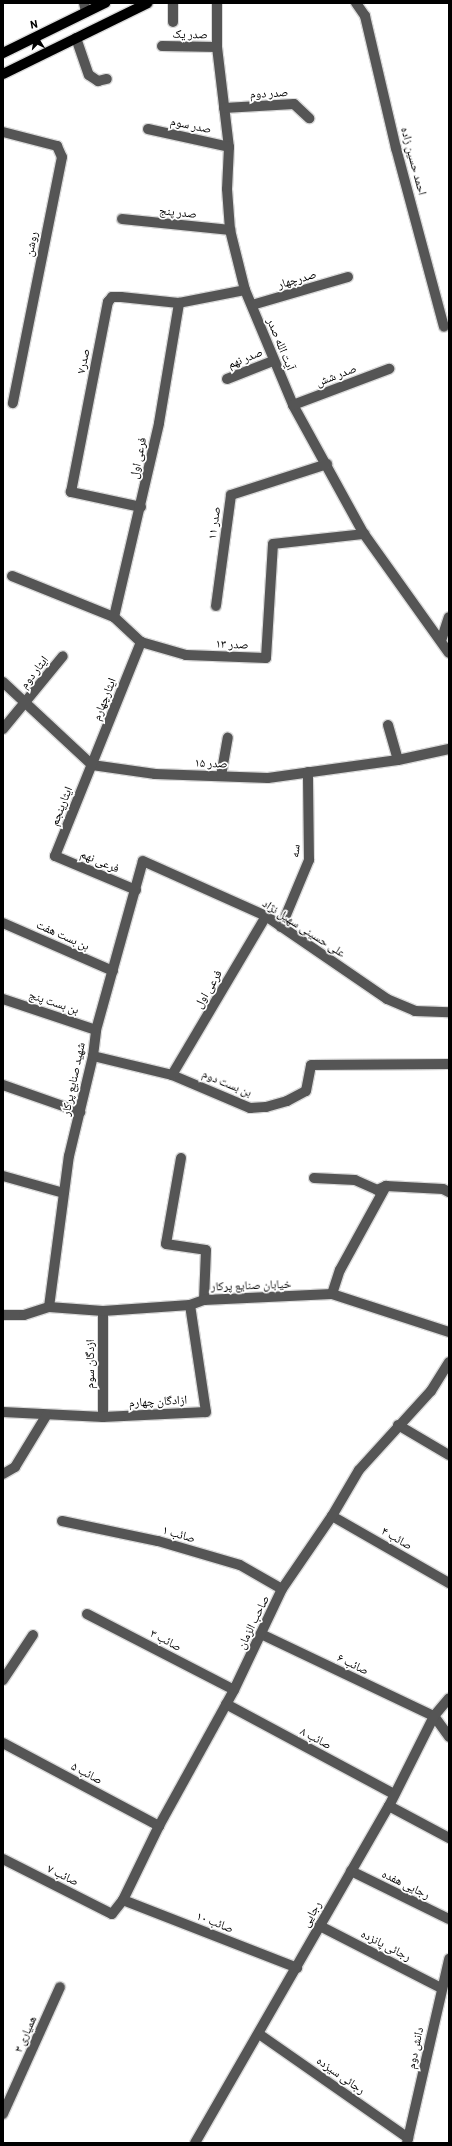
<!DOCTYPE html>
<html>
<head>
<meta charset="utf-8">
<style>
  body { margin:0 }
  #map { position:relative; width:452px; height:2146px; overflow:hidden; background:#fff; font-family:Barlow,"Noto Naskh Arabic",sans-serif }
  div>[style] { position:absolute }
  [style*='--x'] { left:calc(var(--x)*1px); top:calc(var(--y)*1px); width:calc(var(--w)*1px); rotate:calc(var(--a)*1deg) }
  .roads { filter:drop-shadow(1px 0 #dbdbdb) drop-shadow(-1px 0 #dbdbdb) drop-shadow(0 1px #dbdbdb) drop-shadow(0 -1px #dbdbdb) }
  .minor>* { height:10px; margin:-5px; padding:0 5px; transform-origin:5px; border-radius:5px; background:#555 }
  .major>* { height:10px; margin:-5px; padding:0 5px; transform-origin:5px; border-radius:5px; background:#000 }
  span { translate:-50% -50%; white-space:nowrap; text-align:center; line-height:1.15; -webkit-text-stroke:3.5px #fff; paint-order:stroke }
  .street-label { font-size:12px; color:#000 }
  .frame { position:absolute; inset:0; border:4px solid #000; pointer-events:none }
  .north { position:absolute; left:16px; top:16px; width:40px; height:40px; -webkit-text-stroke:3px #fff; paint-order:stroke; rotate:350deg; font-size:11px; font-weight:700; line-height:16px; text-align:center; color:#000 }
  .north::after { content:''; display:block; margin:auto; width:14px; height:18px; background:#000; clip-path:polygon(50% 0,100% 100%,50% 72%,0 100%) }
</style>
</head>
<body>
<div id="map">
  <div class="roads">
    <div class="minor">
      <div style="--x:84;--y:3;--w:9;--a:77"></div>
      <div style="--x:173;--y:3;--w:19;--a:90"></div>
      <div style="--x:217;--y:3;--w:44;--a:90"></div>
      <div style="--x:217;--y:47;--w:101;--a:83.2"></div>
      <div style="--x:229;--y:147;--w:42;--a:92.7"></div>
      <div style="--x:227;--y:189;--w:41;--a:85.8"></div>
      <div style="--x:230;--y:230;--w:62;--a:76"></div>
      <div style="--x:245;--y:290;--w:125;--a:67.3"></div>
      <div style="--x:293;--y:405;--w:147;--a:61.2"></div>
      <div style="--x:364;--y:534;--w:146;--a:54.5"></div>
      <div style="--x:356;--y:3;--w:16;--a:55"></div>
      <div style="--x:365;--y:16;--w:136;--a:76.8"></div>
      <div style="--x:396;--y:148;--w:185;--a:75"></div>
      <div style="--x:76;--y:38;--w:39;--a:71"></div>
      <div style="--x:89;--y:75;--w:11;--a:34"></div>
      <div style="--x:98;--y:81;--w:9;--a:-13"></div>
      <div style="--x:162;--y:46;--w:55;--a:1"></div>
      <div style="--x:224;--y:108;--w:70;--a:-3.3"></div>
      <div style="--x:294;--y:104;--w:21;--a:43"></div>
      <div style="--x:148;--y:129;--w:83;--a:12.5"></div>
      <div style="--x:3;--y:132;--w:56;--a:14.5"></div>
      <div style="--x:57;--y:146;--w:12;--a:66"></div>
      <div style="--x:62;--y:157;--w:251;--a:101.3"></div>
      <div style="--x:122;--y:219;--w:109;--a:5.8"></div>
      <div style="--x:252;--y:305;--w:100;--a:-16.3"></div>
      <div style="--x:227;--y:379;--w:49;--a:-21.4"></div>
      <div style="--x:293;--y:405;--w:103;--a:-20.6"></div>
      <div style="--x:141;--y:507;--w:72;--a:-167.9"></div>
      <div style="--x:71;--y:492;--w:194;--a:-79"></div>
      <div style="--x:108;--y:302;--w:6;--a:-51"></div>
      <div style="--x:112;--y:297;--w:9;--a:0"></div>
      <div style="--x:121;--y:297;--w:58;--a:5.9"></div>
      <div style="--x:179;--y:303;--w:67;--a:-11.1"></div>
      <div style="--x:12;--y:576;--w:110;--a:21.9"></div>
      <div style="--x:114;--y:617;--w:37;--a:43"></div>
      <div style="--x:141;--y:642;--w:47;--a:16.1"></div>
      <div style="--x:186;--y:655;--w:80;--a:2.1"></div>
      <div style="--x:266;--y:658;--w:114;--a:-86.5"></div>
      <div style="--x:273;--y:544;--w:92;--a:-6.3"></div>
      <div style="--x:216;--y:606;--w:112;--a:-82.3"></div>
      <div style="--x:231;--y:495;--w:101;--a:-17.9"></div>
      <div style="--x:114;--y:617;--w:199;--a:-76.9"></div>
      <div style="--x:159;--y:423;--w:122;--a:-80.5"></div>
      <div style="--x:441;--y:641;--w:25;--a:-72"></div>
      <div style="--x:3;--y:682;--w:122;--a:43"></div>
      <div style="--x:92;--y:765;--w:64;--a:8.1"></div>
      <div style="--x:155;--y:774;--w:113;--a:2"></div>
      <div style="--x:268;--y:778;--w:131;--a:-7.9"></div>
      <div style="--x:398;--y:760;--w:52;--a:-12.2"></div>
      <div style="--x:388;--y:725;--w:36;--a:74"></div>
      <div style="--x:3;--y:729;--w:94;--a:-50.6"></div>
      <div style="--x:221;--y:776;--w:39;--a:-80"></div>
      <div style="--x:136;--y:890;--w:88;--a:-157.2"></div>
      <div style="--x:55;--y:856;--w:231;--a:-68.1"></div>
      <div style="--x:3;--y:923;--w:120;--a:23.6"></div>
      <div style="--x:281;--y:927;--w:73;--a:-67.3"></div>
      <div style="--x:309;--y:860;--w:88;--a:-90.7"></div>
      <div style="--x:3;--y:999;--w:98;--a:18.4"></div>
      <div style="--x:93;--y:1056;--w:81;--a:13.5"></div>
      <div style="--x:172;--y:1075;--w:85;--a:22.9"></div>
      <div style="--x:250;--y:1108;--w:16;--a:-4"></div>
      <div style="--x:266;--y:1107;--w:22;--a:-16"></div>
      <div style="--x:287;--y:1101;--w:21;--a:-28"></div>
      <div style="--x:306;--y:1091;--w:26;--a:-79"></div>
      <div style="--x:311;--y:1065;--w:138;--a:-0.4"></div>
      <div style="--x:172;--y:1075;--w:185;--a:-59.4"></div>
      <div style="--x:3;--y:1085;--w:82;--a:19.3"></div>
      <div style="--x:181;--y:1158;--w:87;--a:99.9"></div>
      <div style="--x:166;--y:1244;--w:40;--a:8.5"></div>
      <div style="--x:206;--y:1250;--w:50;--a:92.3"></div>
      <div style="--x:3;--y:1176;--w:63;--a:15.6"></div>
      <div style="--x:314;--y:1178;--w:41;--a:2.8"></div>
      <div style="--x:355;--y:1180;--w:24;--a:24"></div>
      <div style="--x:377;--y:1190;--w:10;--a:-24"></div>
      <div style="--x:386;--y:1186;--w:57;--a:3"></div>
      <div style="--x:443;--y:1189;--w:7;--a:27"></div>
      <div style="--x:332;--y:1294;--w:25;--a:-72"></div>
      <div style="--x:340;--y:1270;--w:96;--a:-61.3"></div>
      <div style="--x:49;--y:1307;--w:152;--a:-82.5"></div>
      <div style="--x:69;--y:1156;--w:103;--a:-76.5"></div>
      <div style="--x:93;--y:1056;--w:26;--a:-83"></div>
      <div style="--x:96;--y:1030;--w:175;--a:-74.5"></div>
      <div style="--x:143;--y:861;--w:135;--a:24.1"></div>
      <div style="--x:266;--y:916;--w:147;--a:34.4"></div>
      <div style="--x:387;--y:999;--w:30;--a:23"></div>
      <div style="--x:415;--y:1011;--w:34;--a:2"></div>
      <div style="--x:103;--y:1311;--w:106;--a:90"></div>
      <div style="--x:3;--y:1315;--w:21;--a:0"></div>
      <div style="--x:24;--y:1315;--w:26;--a:-18"></div>
      <div style="--x:49;--y:1307;--w:54;--a:4.2"></div>
      <div style="--x:103;--y:1311;--w:87;--a:-3.9"></div>
      <div style="--x:190;--y:1305;--w:15;--a:-20"></div>
      <div style="--x:204;--y:1300;--w:128;--a:-2.7"></div>
      <div style="--x:332;--y:1294;--w:123;--a:18"></div>
      <div style="--x:3;--y:1412;--w:100;--a:2.9"></div>
      <div style="--x:103;--y:1417;--w:103;--a:-2.8"></div>
      <div style="--x:206;--y:1412;--w:108;--a:-98.5"></div>
      <div style="--x:398;--y:1425;--w:59;--a:30.5"></div>
      <div style="--x:3;--y:1474;--w:14;--a:-30"></div>
      <div style="--x:15;--y:1467;--w:60;--a:-58.7"></div>
      <div style="--x:332;--y:1516;--w:135;--a:29.8"></div>
      <div style="--x:62;--y:1521;--w:98;--a:11.8"></div>
      <div style="--x:158;--y:1541;--w:85;--a:16.3"></div>
      <div style="--x:240;--y:1565;--w:48;--a:29.7"></div>
      <div style="--x:87;--y:1614;--w:165;--a:27.3"></div>
      <div style="--x:261;--y:1634;--w:191;--a:25.4"></div>
      <div style="--x:434;--y:1716;--w:26;--a:54"></div>
      <div style="--x:3;--y:1680;--w:54;--a:-56.3"></div>
      <div style="--x:226;--y:1704;--w:191;--a:28.2"></div>
      <div style="--x:3;--y:1743;--w:177;--a:28"></div>
      <div style="--x:389;--y:1806;--w:68;--a:28.1"></div>
      <div style="--x:3;--y:1859;--w:122;--a:26.8"></div>
      <div style="--x:112;--y:1914;--w:18;--a:-52"></div>
      <div style="--x:123;--y:1900;--w:82;--a:-64.1"></div>
      <div style="--x:159;--y:1826;--w:155;--a:-61.1"></div>
      <div style="--x:234;--y:1690;--w:112;--a:-64.6"></div>
      <div style="--x:282;--y:1589;--w:88;--a:-55.6"></div>
      <div style="--x:332;--y:1516;--w:53;--a:-59.6"></div>
      <div style="--x:359;--y:1470;--w:107;--a:-47.7"></div>
      <div style="--x:431;--y:1391;--w:34;--a:-58"></div>
      <div style="--x:351;--y:1871;--w:109;--a:26.1"></div>
      <div style="--x:123;--y:1900;--w:187;--a:21.3"></div>
      <div style="--x:318;--y:1925;--w:138;--a:27.1"></div>
      <div style="--x:259;--y:2034;--w:182;--a:34.9"></div>
      <div style="--x:3;--y:2114;--w:139;--a:-65.8"></div>
      <div style="--x:195;--y:2143;--w:389;--a:-60.1"></div>
      <div style="--x:389;--y:1806;--w:101;--a:-63.4"></div>
      <div style="--x:434;--y:1716;--w:23;--a:-50"></div>
      <div style="--x:407;--y:2143;--w:189;--a:-77.1"></div>
    </div>
    <div class="major">
      <div style="--x:3;--y:53;--w:114;--a:-26.1"></div>
      <div style="--x:3;--y:74;--w:161;--a:-26.1"></div>
    </div>
  </div>
  <div class="street-label">
    <span style="left:190px;top:34px;rotate:1deg">صدر یک</span>
    <span style="left:269px;top:93px;rotate:-3deg">صدر دوم</span>
    <span style="left:191px;top:125px;rotate:12deg">صدر سوم</span>
    <span style="left:414px;top:161px;rotate:75deg">احمد حسین زاده</span>
    <span style="left:178px;top:212px;rotate:6deg">صدر پنج</span>
    <span style="left:31px;top:244px;rotate:-79deg">روشن</span>
    <span style="left:297px;top:279px;rotate:-16deg">صدرچهار</span>
    <span style="left:281px;top:344px;rotate:68deg">آیت الله صدر</span>
    <span style="left:245px;top:358px;rotate:-22deg">صدر نهم</span>
    <span style="left:83px;top:361px;rotate:-78deg">صدر۷</span>
    <span style="left:336px;top:375px;rotate:-21deg">صدر شش</span>
    <span style="left:138px;top:458px;rotate:-78deg">فرعی اول</span>
    <span style="left:214px;top:523px;rotate:-82deg">صدر ۱۱</span>
    <span style="left:232px;top:644px;rotate:2deg">صدر ۱۳</span>
    <span style="left:34px;top:672px;rotate:-52deg">ایثار دوم</span>
    <span style="left:104px;top:699px;rotate:-68deg">ایثارچهارم</span>
    <span style="left:211px;top:763px;rotate:2deg">صدر ۱۵</span>
    <span style="left:61px;top:806px;rotate:-68deg">ایثارپنجم</span>
    <span style="left:295px;top:851px;rotate:-85deg">سه</span>
    <span style="left:100px;top:861px;rotate:23deg">فرعی نهم</span>
    <span style="left:304px;top:928px;rotate:33deg">علی حسینی سهیل نژاد</span>
    <span style="left:63px;top:935px;rotate:24deg">بن بست هفت</span>
    <span style="left:208px;top:989px;rotate:-59deg">فرعی اول</span>
    <span style="left:54px;top:1002px;rotate:18deg">بن بست پنج</span>
    <span style="left:73px;top:1079px;rotate:-78deg">شهید صنایع پرکار</span>
    <span style="left:227px;top:1083px;rotate:22deg">بن بست دوم</span>
    <span style="left:251px;top:1285px;rotate:-2deg">خیابان صنایع پرکار</span>
    <span style="left:90px;top:1364px;rotate:-90deg">ازدگان سوم</span>
    <span style="left:158px;top:1401px;rotate:-3deg">ازادگان چهارم</span>
    <span style="left:179px;top:1534px;rotate:16deg">صائب ۱</span>
    <span style="left:397px;top:1538px;rotate:30deg">صائب ۴</span>
    <span style="left:253px;top:1622px;rotate:-64deg">صاحب الزمان</span>
    <span style="left:166px;top:1640px;rotate:27deg">صائب ۳</span>
    <span style="left:353px;top:1664px;rotate:26deg">صائب ۶</span>
    <span style="left:316px;top:1738px;rotate:28deg">صائب ۸</span>
    <span style="left:87px;top:1773px;rotate:28deg">صائب ۵</span>
    <span style="left:63px;top:1875px;rotate:26deg">صائب ۷</span>
    <span style="left:406px;top:1884px;rotate:26deg">رجایی هفده</span>
    <span style="left:311px;top:1914px;rotate:-60deg">رجایی</span>
    <span style="left:215px;top:1922px;rotate:21deg">صائب ۱۰</span>
    <span style="left:386px;top:1945px;rotate:27deg">رجائی پانزده</span>
    <span style="left:25px;top:2034px;rotate:-66deg">همیاری ۳</span>
    <span style="left:415px;top:2048px;rotate:-78deg">دانش دوم</span>
    <span style="left:341px;top:2075px;rotate:35deg">رجائی سیزده</span>
  </div>
  <div class="frame"></div>
  <div class="north">N</div>
</div>
</body>
</html>
